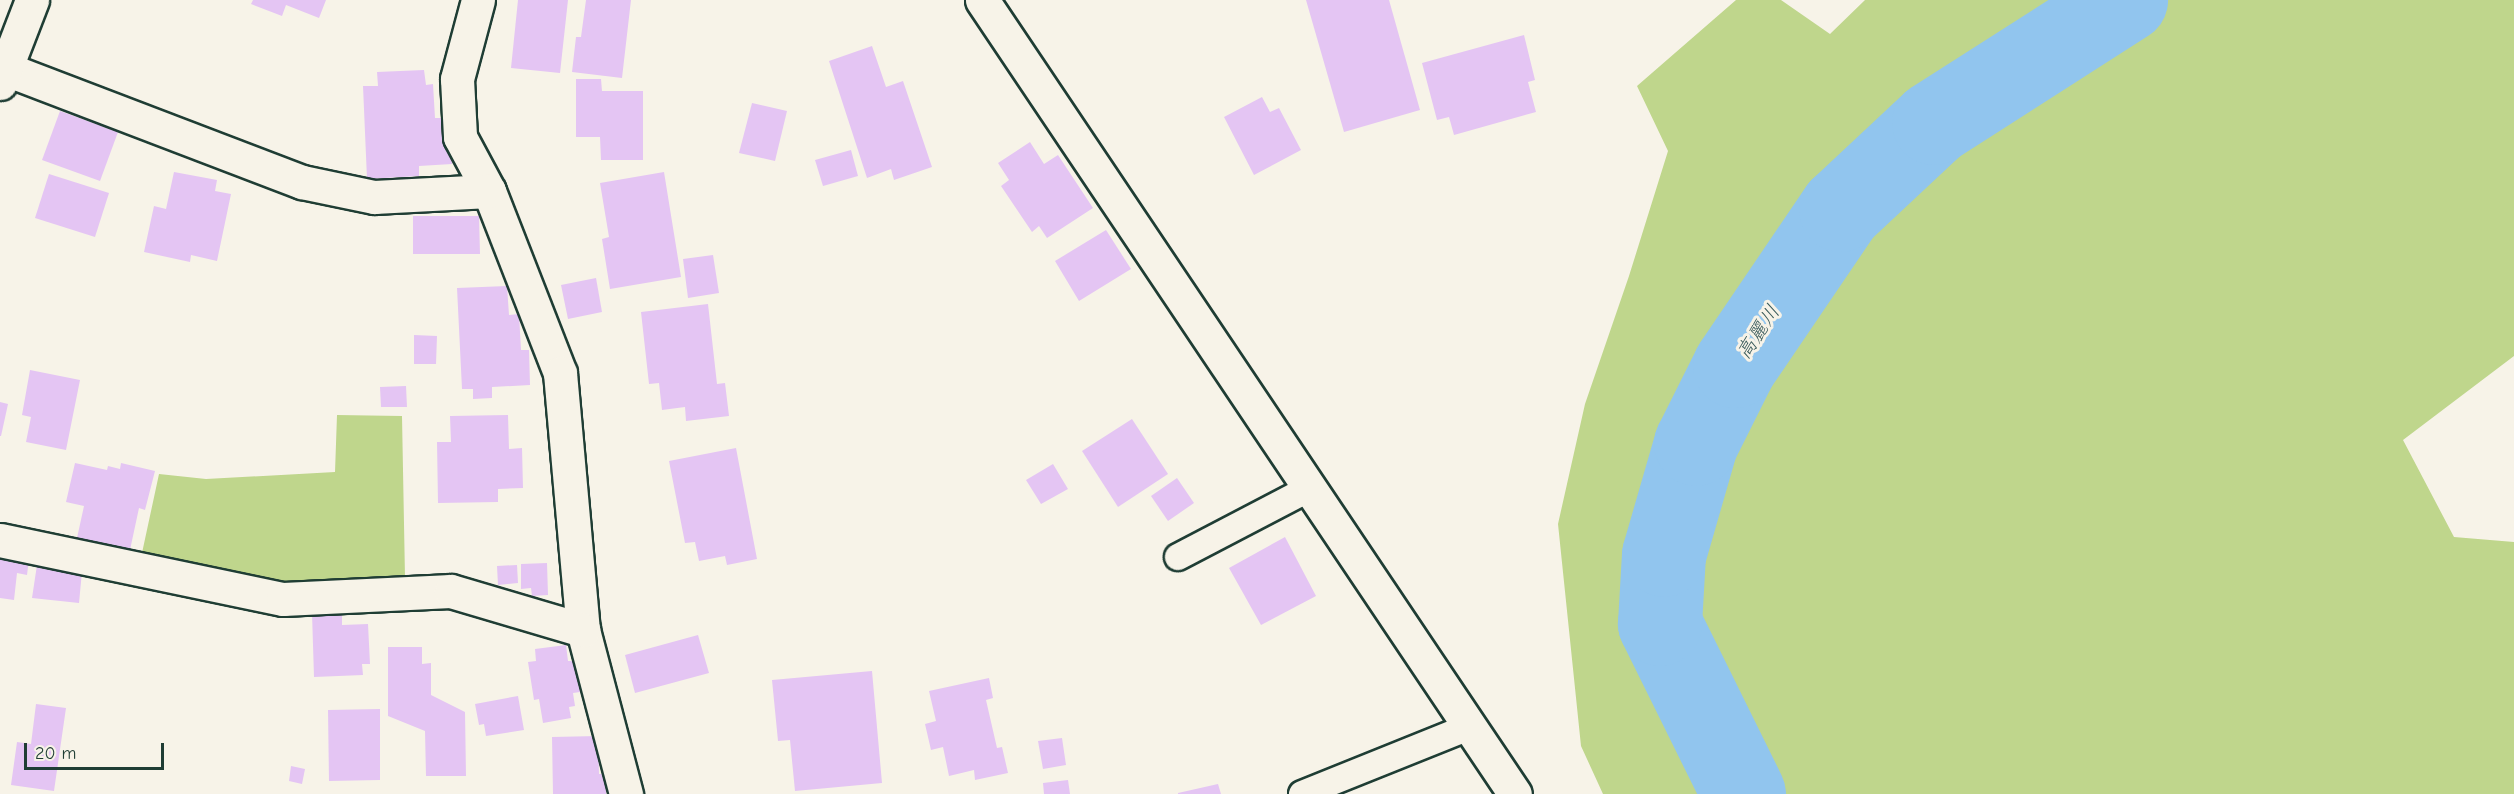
<!DOCTYPE html>
<html>
<head>
<meta charset="utf-8">
<style>
  body { margin:0 }
  #map { position:relative; width:2514px; height:794px; overflow:hidden; background:#f7f3e8; font-family:"Comic Neue","Klee One",sans-serif }
  div>[style] { position:absolute }
  [style*='--x'] { left:calc(var(--x)*1px); top:calc(var(--y)*1px); width:calc(var(--w)*1px); rotate:calc(var(--a)*1deg) }
  .green>* { inset:0; background:#bfd68c }
  .river>* { height:84px; margin:-42px; padding:0 42px; transform-origin:42px; border-radius:42px; background:#91c5ee }
  .building>* { inset:0; background:#e4c5f3 }
  .roads { filter:drop-shadow(2px 0 #1f3d34) drop-shadow(-2px 0 #1f3d34) drop-shadow(0 2px #1f3d34) drop-shadow(0 -2px #1f3d34) }
  .lane>* { height:26px; margin:-13px; padding:0 13px; transform-origin:13px; border-radius:13px; background:#f7f3e8 }
  .street>* { height:33px; margin:-16.5px; padding:0 16.5px; transform-origin:16.5px; border-radius:16.5px; background:#f7f3e8 }
  .primary>* { height:33px; margin:-16.5px; padding:0 16.5px; transform-origin:16.5px; border-radius:16.5px; background:#f7f3e8 }
  span { translate:-50% -50%; white-space:nowrap; text-align:center; line-height:1.15; -webkit-text-stroke:6px #f7f3e8; paint-order:stroke }
  .water-label { font-size:20px; color:#365859; font-style:italic }
  .scale { position:absolute; left:24px; top:743px; width:140px; height:27px; box-sizing:border-box; border:3px solid #1f3d34; border-top:0; padding-left:8px; font-size:18px; line-height:21px; white-space:nowrap; color:#1f3d34; -webkit-text-stroke:4px #f7f3e8; paint-order:stroke }
</style>
</head>
<body>
<div id="map">
  <div class="green">
    <div style="clip-path:polygon(1736px 0,1781px 0,1830px 34px,1865px 0,2514px 0,2514px 356px,2403px 440px,2454px 537px,2514px 542px,2514px 794px,1603px 794px,1581px 746px,1558px 524px,1585px 404px,1629px 276px,1668px 151px,1637px 86px)"></div>
    <div style="clip-path:polygon(337px 415px,402px 416px,405px 577px,295px 587px,142px 553px,159px 474px,206px 479px,335px 472px)"></div>
  </div>
  <div class="river">
    <div style="--x:1744;--y:794;--w:190;--a:-116.3"></div>
    <div style="--x:1660;--y:624;--w:69;--a:-86.7"></div>
    <div style="--x:1664;--y:555;--w:116;--a:-73.9"></div>
    <div style="--x:1696;--y:444;--w:87;--a:-63.4"></div>
    <div style="--x:1735;--y:366;--w:189;--a:-55.8"></div>
    <div style="--x:1841;--y:210;--w:127;--a:-43.1"></div>
    <div style="--x:1934;--y:123;--w:228;--a:-32.6"></div>
  </div>
  <div class="building">
    <div style="clip-path:polygon(253px 0,326px 0,319px 18px,286px 5px,282px 16px,251px 4px)"></div>
    <div style="clip-path:polygon(518px 0,568px 0,560px 73px,511px 68px)"></div>
    <div style="clip-path:polygon(586px 0,631px 0,622px 78px,572px 72px,576px 37px,581px 37px)"></div>
    <div style="clip-path:polygon(1306px 0,1389px 0,1420px 110px,1344px 132px)"></div>
    <div style="clip-path:polygon(1524px 35px,1535px 80px,1528px 82px,1536px 112px,1454px 135px,1449px 117px,1437px 120px,1422px 63px)"></div>
    <div style="clip-path:polygon(872px 46px,886px 87px,903px 81px,932px 167px,894px 180px,891px 169px,867px 178px,829px 61px)"></div>
    <div style="clip-path:polygon(424px 70px,426px 85px,433px 84px,435px 118px,441px 118px,442px 136px,450px 135px,452px 164px,419px 166px,419px 176px,367px 179px,363px 86px,378px 86px,377px 72px)"></div>
    <div style="clip-path:polygon(576px 79px,601px 79px,602px 91px,643px 91px,643px 160px,601px 160px,600px 137px,576px 137px)"></div>
    <div style="clip-path:polygon(1262px 97px,1270px 112px,1279px 108px,1301px 150px,1254px 175px,1224px 117px)"></div>
    <div style="clip-path:polygon(752px 103px,787px 111px,775px 161px,739px 153px)"></div>
    <div style="clip-path:polygon(60px 111px,118px 132px,100px 181px,42px 160px)"></div>
    <div style="clip-path:polygon(1030px 142px,1044px 164px,1058px 155px,1093px 208px,1047px 238px,1039px 226px,1032px 232px,1001px 186px,1009px 180px,998px 163px)"></div>
    <div style="clip-path:polygon(851px 150px,858px 176px,823px 186px,815px 160px)"></div>
    <div style="clip-path:polygon(174px 172px,217px 180px,215px 191px,231px 194px,217px 261px,191px 255px,190px 262px,144px 252px,154px 206px,166px 209px)"></div>
    <div style="clip-path:polygon(664px 172px,681px 277px,610px 289px,602px 239px,609px 237px,600px 183px)"></div>
    <div style="clip-path:polygon(49px 174px,109px 193px,95px 237px,35px 218px)"></div>
    <div style="clip-path:polygon(413px 216px,479px 216px,480px 254px,413px 254px)"></div>
    <div style="clip-path:polygon(1106px 230px,1131px 269px,1079px 301px,1055px 261px)"></div>
    <div style="clip-path:polygon(713px 255px,719px 293px,688px 298px,683px 259px)"></div>
    <div style="clip-path:polygon(596px 278px,602px 312px,568px 319px,561px 285px)"></div>
    <div style="clip-path:polygon(507px 286px,509px 315px,519px 314px,521px 350px,529px 350px,530px 385px,492px 387px,492px 398px,473px 399px,473px 389px,462px 389px,457px 288px)"></div>
    <div style="clip-path:polygon(708px 304px,717px 384px,725px 383px,729px 416px,686px 421px,685px 407px,662px 410px,659px 383px,649px 384px,641px 312px)"></div>
    <div style="clip-path:polygon(414px 335px,437px 336px,436px 364px,414px 364px)"></div>
    <div style="clip-path:polygon(30px 370px,80px 380px,66px 450px,26px 442px,31px 417px,22px 415px)"></div>
    <div style="clip-path:polygon(406px 386px,407px 407px,381px 407px,380px 387px)"></div>
    <div style="clip-path:polygon(0 402px,8px 404px,1px 436px,0 436px)"></div>
    <div style="clip-path:polygon(508px 415px,509px 449px,522px 448px,523px 488px,498px 489px,498px 502px,438px 503px,437px 442px,451px 442px,450px 416px)"></div>
    <div style="clip-path:polygon(1132px 419px,1168px 474px,1118px 507px,1082px 451px)"></div>
    <div style="clip-path:polygon(736px 448px,757px 559px,727px 565px,725px 556px,699px 561px,695px 542px,685px 543px,669px 461px)"></div>
    <div style="clip-path:polygon(75px 463px,107px 470px,108px 466px,120px 469px,121px 463px,155px 471px,145px 510px,139px 508px,130px 550px,77px 538px,84px 506px,66px 502px)"></div>
    <div style="clip-path:polygon(1053px 464px,1068px 489px,1041px 504px,1026px 480px)"></div>
    <div style="clip-path:polygon(1177px 478px,1194px 503px,1168px 521px,1151px 496px)"></div>
    <div style="clip-path:polygon(1285px 537px,1316px 596px,1261px 625px,1229px 568px)"></div>
    <div style="clip-path:polygon(0 555px,29px 559px,27px 575px,17px 573px,14px 600px,0 598px)"></div>
    <div style="clip-path:polygon(547px 563px,548px 595px,532px 596px,531px 588px,521px 589px,521px 564px)"></div>
    <div style="clip-path:polygon(37px 565px,82px 571px,79px 603px,32px 598px)"></div>
    <div style="clip-path:polygon(517px 565px,518px 583px,498px 585px,497px 566px)"></div>
    <div style="clip-path:polygon(342px 612px,342px 625px,368px 624px,370px 664px,362px 664px,363px 675px,314px 677px,312px 613px)"></div>
    <div style="clip-path:polygon(698px 635px,709px 673px,635px 693px,625px 655px)"></div>
    <div style="clip-path:polygon(566px 645px,568px 661px,574px 661px,580px 692px,573px 693px,575px 706px,569px 707px,571px 718px,543px 723px,539px 699px,534px 700px,528px 662px,536px 661px,535px 649px)"></div>
    <div style="clip-path:polygon(388px 647px,422px 647px,422px 664px,431px 663px,431px 695px,465px 712px,466px 776px,426px 776px,425px 731px,388px 716px)"></div>
    <div style="clip-path:polygon(872px 671px,882px 783px,795px 791px,790px 740px,778px 741px,772px 680px)"></div>
    <div style="clip-path:polygon(989px 678px,993px 698px,986px 700px,997px 748px,1002px 747px,1008px 773px,975px 780px,974px 770px,949px 776px,943px 747px,931px 750px,925px 724px,936px 721px,929px 691px)"></div>
    <div style="clip-path:polygon(518px 696px,524px 730px,486px 736px,484px 724px,479px 725px,475px 704px)"></div>
    <div style="clip-path:polygon(36px 704px,66px 708px,54px 791px,11px 785px,17px 742px,31px 744px)"></div>
    <div style="clip-path:polygon(380px 709px,380px 780px,329px 781px,328px 710px)"></div>
    <div style="clip-path:polygon(598px 736px,599px 774px,606px 774px,606px 794px,553px 794px,552px 737px)"></div>
    <div style="clip-path:polygon(1062px 738px,1066px 765px,1043px 769px,1038px 741px)"></div>
    <div style="clip-path:polygon(291px 766px,305px 769px,302px 784px,289px 781px)"></div>
    <div style="clip-path:polygon(1068px 780px,1070px 794px,1044px 794px,1043px 783px)"></div>
    <div style="clip-path:polygon(1218px 784px,1221px 794px,1178px 794px,1178px 793px)"></div>
  </div>
  <div class="roads">
    <div class="lane">
      <div style="--x:1178;--y:557;--w:149;--a:-27.6"></div>
      <div style="--x:1302;--y:794;--w:182;--a:-21.9"></div>
    </div>
    <div class="street">
      <div style="--x:478;--y:0;--w:82;--a:104.9"></div>
      <div style="--x:457;--y:79;--w:58;--a:87"></div>
      <div style="--x:460;--y:137;--w:61;--a:61.8"></div>
      <div style="--x:489;--y:191;--w:195;--a:68.7"></div>
      <div style="--x:560;--y:373;--w:258;--a:84.9"></div>
      <div style="--x:583;--y:630;--w:170;--a:75.3"></div>
      <div style="--x:982;--y:0;--w:956;--a:56.13"></div>
      <div style="--x:6;--y:69;--w:317;--a:20.9"></div>
      <div style="--x:302;--y:182;--w:74;--a:11.8"></div>
      <div style="--x:374;--y:197;--w:115;--a:-3"></div>
      <div style="--x:0;--y:540;--w:289;--a:11.8"></div>
      <div style="--x:283;--y:599;--w:168;--a:-2.7"></div>
      <div style="--x:451;--y:591;--w:138;--a:16.5"></div>
    </div>
    <div class="primary">
      <div style="--x:0;--y:83;--w:89;--a:-68.9"></div>
    </div>
  </div>
  <div class="water-label">
    <span style="left:1758px;top:332px;rotate:-56deg">高麗川</span>
  </div>
  <div class="scale">20 m</div>
</div>
</body>
</html>
